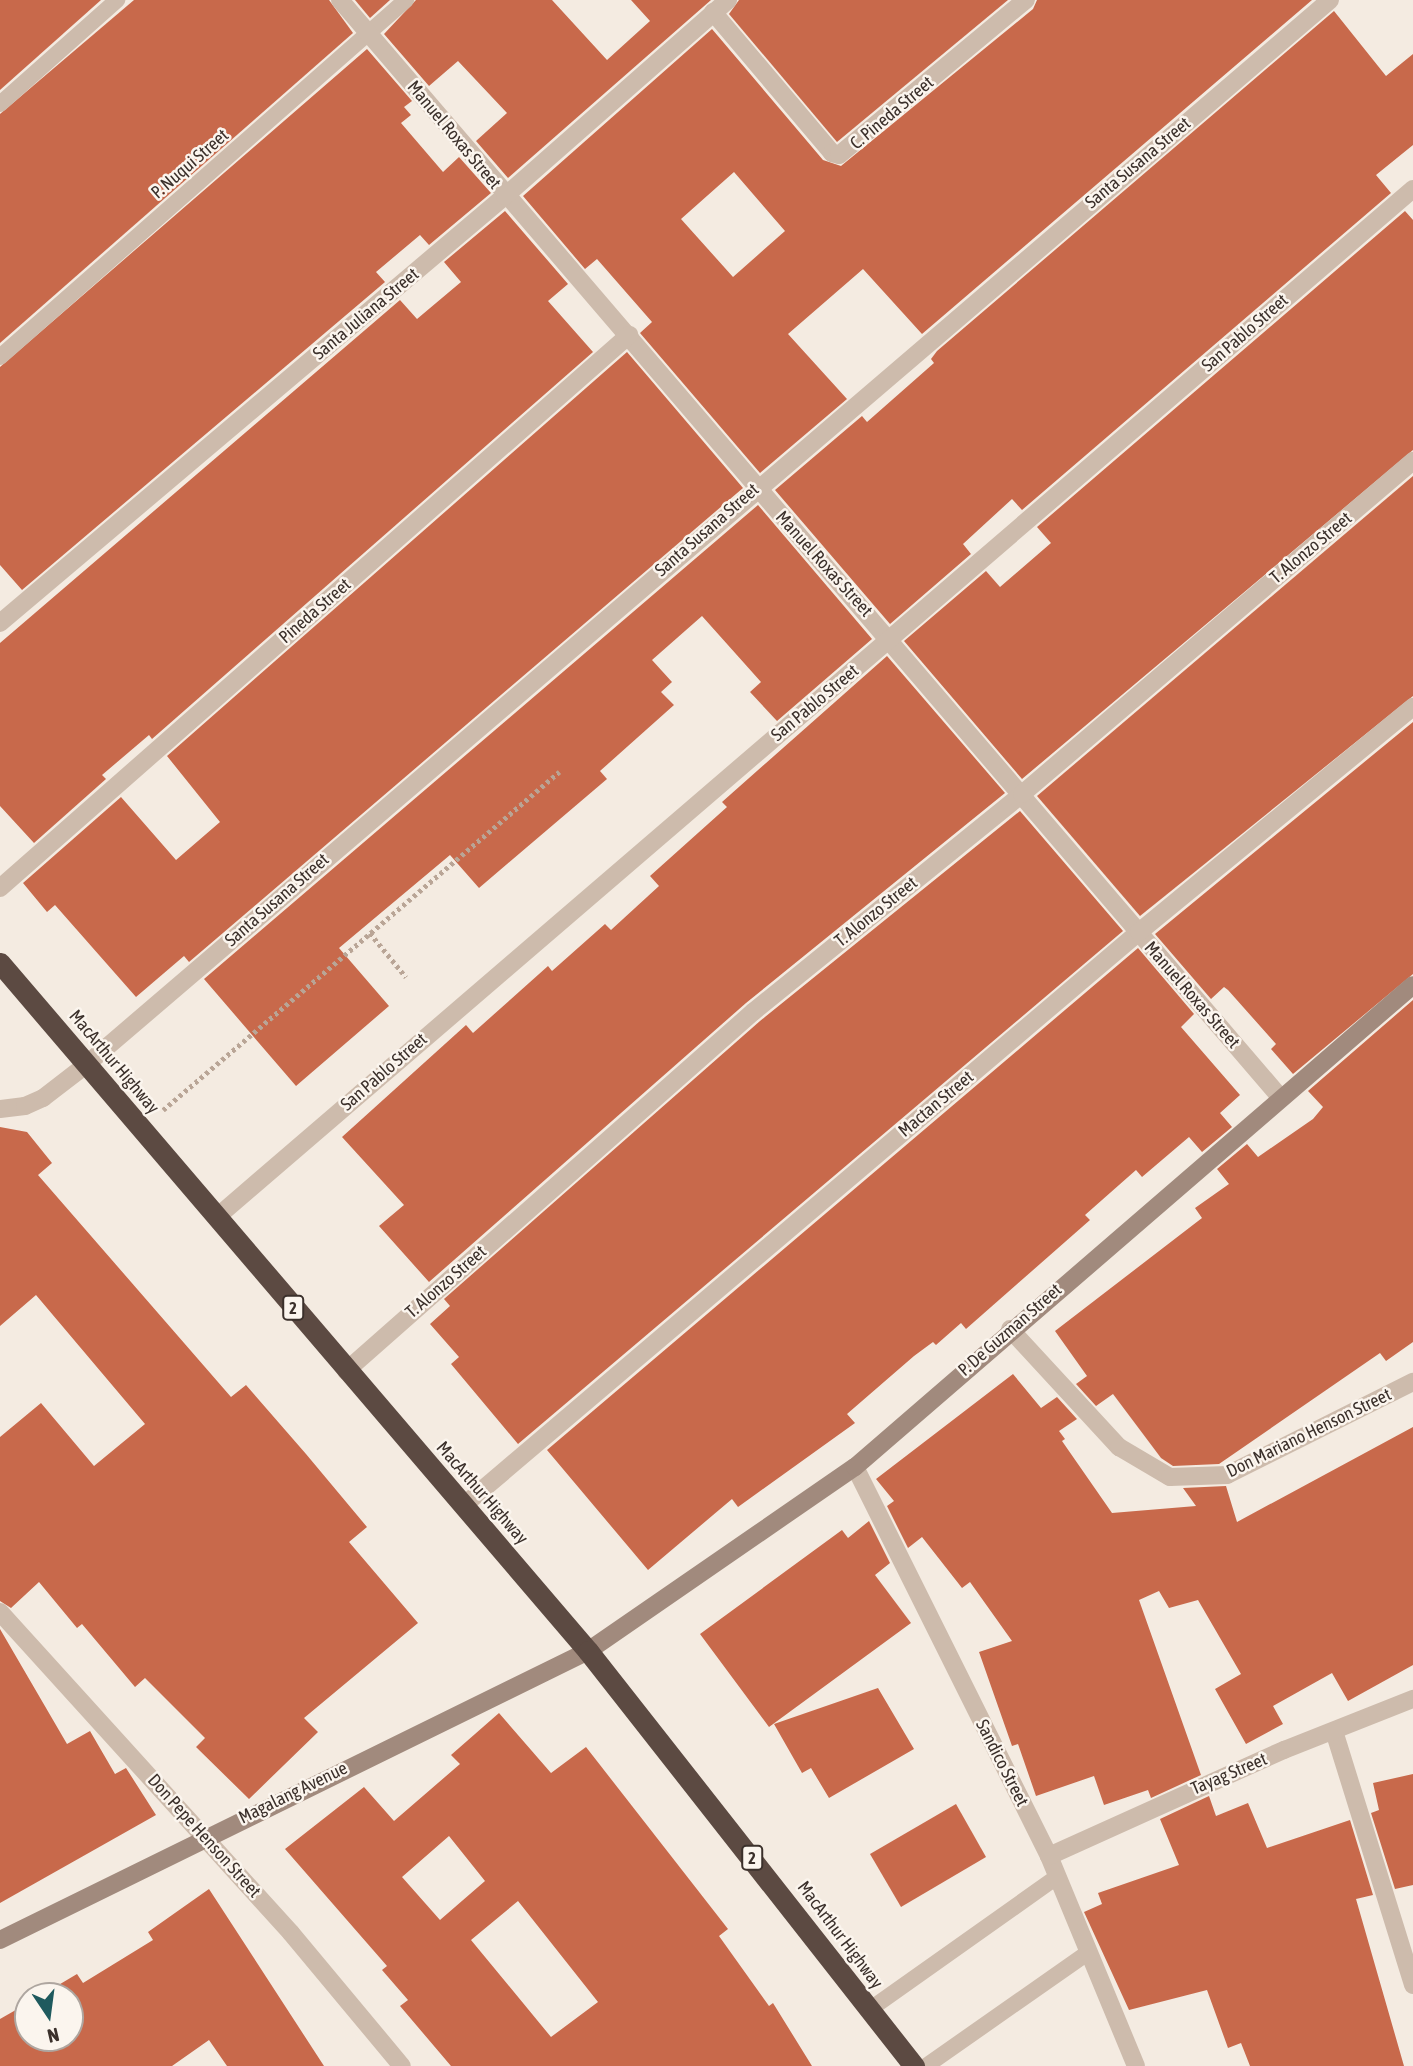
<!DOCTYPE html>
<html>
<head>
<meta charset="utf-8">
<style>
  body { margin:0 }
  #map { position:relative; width:1413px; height:2066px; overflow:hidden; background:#f4ebe1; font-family:"Asap Condensed",sans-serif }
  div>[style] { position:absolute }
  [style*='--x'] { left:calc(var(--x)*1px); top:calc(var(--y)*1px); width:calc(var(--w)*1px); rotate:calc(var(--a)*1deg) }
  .building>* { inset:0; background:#c8694b }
  .path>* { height:4.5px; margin-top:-2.25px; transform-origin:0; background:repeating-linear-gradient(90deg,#b9a596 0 3.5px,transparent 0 7px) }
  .lane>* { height:16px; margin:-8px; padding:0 8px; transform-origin:8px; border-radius:8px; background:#cdbbac }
  .street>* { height:18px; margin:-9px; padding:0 9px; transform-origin:9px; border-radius:9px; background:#cdbbac }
  .secondary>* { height:18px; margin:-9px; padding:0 9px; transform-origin:9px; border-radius:9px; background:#a18a7d }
  .highway>* { height:21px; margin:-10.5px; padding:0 10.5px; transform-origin:10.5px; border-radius:10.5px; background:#5c4a42 }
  span { translate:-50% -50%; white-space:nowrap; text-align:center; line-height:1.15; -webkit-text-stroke:5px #fbf5ee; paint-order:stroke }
  .shield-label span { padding:2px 5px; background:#fbf5ee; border:2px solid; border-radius:5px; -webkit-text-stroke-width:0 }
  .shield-label { font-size:16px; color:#3b302b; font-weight:700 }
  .street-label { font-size:18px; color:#3b302b }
  .north { position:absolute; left:14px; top:1982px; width:70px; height:70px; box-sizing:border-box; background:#fbf5ee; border:2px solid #aea6a0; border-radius:50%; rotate:167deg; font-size:19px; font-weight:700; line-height:28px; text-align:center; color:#3b302b }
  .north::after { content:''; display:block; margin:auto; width:24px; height:32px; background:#1f5a5e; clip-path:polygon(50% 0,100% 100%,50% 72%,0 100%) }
</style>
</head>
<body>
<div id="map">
  <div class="building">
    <div style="clip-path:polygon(0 0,101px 0,0 90px)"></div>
    <div style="clip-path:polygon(134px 0,329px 0,353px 33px,0 343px,0 114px)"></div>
    <div style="clip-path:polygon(355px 0,390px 0,370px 18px)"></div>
    <div style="clip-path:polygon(416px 0,552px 0,607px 60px,650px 21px,631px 0,711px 0,508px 178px,476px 141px,507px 113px,458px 61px,429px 86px,384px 34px)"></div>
    <div style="clip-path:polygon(739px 0,1008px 0,837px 142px,729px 14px)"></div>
    <div style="clip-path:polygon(evenodd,1037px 0,1312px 0,922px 334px,863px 269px,788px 334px,847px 399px,760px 473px,640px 333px,652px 322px,597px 259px,585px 269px,523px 196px,712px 29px,823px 160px,841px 166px,1033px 9px,1037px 0,734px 172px,785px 231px,733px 277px,681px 219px,734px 172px)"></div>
    <div style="clip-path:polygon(1334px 11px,1386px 76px,1413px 54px,1413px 145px,1376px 175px,1391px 193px,1022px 510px,1012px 499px,963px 544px,971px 554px,890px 624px,775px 490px,862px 416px,867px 422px,934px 363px,931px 359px,937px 351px)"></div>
    <div style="clip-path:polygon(367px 49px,412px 101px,404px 107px,411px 115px,401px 123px,443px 172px,459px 157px,491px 193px,429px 245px,420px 235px,376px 272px,385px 282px,22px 590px,0 565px,0 367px)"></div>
    <div style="clip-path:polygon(505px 211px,568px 284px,548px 301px,593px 352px,152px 739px,149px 735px,102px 775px,106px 779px,34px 843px,0 806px,0 643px,400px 300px,417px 319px,461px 282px,444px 262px)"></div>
    <div style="clip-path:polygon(1405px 211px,1413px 220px,1413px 450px,1022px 779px,904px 641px,986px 571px,1000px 587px,1051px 543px,1037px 527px)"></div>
    <div style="clip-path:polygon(627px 352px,743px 488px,189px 962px,184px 956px,136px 997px,55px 905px,47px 912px,23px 883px,121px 797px,176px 860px,220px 822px,167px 756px)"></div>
    <div style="clip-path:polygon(1413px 476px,1413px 696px,1140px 916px,1037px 796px)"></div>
    <div style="clip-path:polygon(758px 505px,872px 639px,777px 721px,750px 692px,761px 682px,702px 616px,652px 660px,672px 682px,661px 692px,674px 705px,600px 771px,607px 779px,479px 888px,450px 855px,339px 948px,389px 1006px,296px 1086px,204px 979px)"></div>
    <div style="clip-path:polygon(887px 656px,1005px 793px,746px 1003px,429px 1282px,379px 1226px,404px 1205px,342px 1137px,466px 1025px,473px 1033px,548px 966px,552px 971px,605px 924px,611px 930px,659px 886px,650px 876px,727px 807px,722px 802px)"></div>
    <div style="clip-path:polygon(1413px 722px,1413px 974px,1293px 1074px,1271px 1049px,1276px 1044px,1228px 990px,1224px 987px,1211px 999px,1155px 934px)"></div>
    <div style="clip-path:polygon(1020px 811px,1123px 931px,518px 1444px,451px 1364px,459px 1357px,430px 1324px,450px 1306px,444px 1299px,760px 1021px)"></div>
    <div style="clip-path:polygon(1138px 948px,1194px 1014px,1181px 1027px,1240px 1095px,1220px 1113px,1232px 1127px,1202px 1152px,1189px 1137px,1142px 1177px,1136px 1170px,1085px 1215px,1090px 1220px,966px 1329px,961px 1323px,936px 1345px,933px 1342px,914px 1356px,847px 1414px,855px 1423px,738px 1507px,732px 1499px,648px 1570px,547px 1450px)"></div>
    <div style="clip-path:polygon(1413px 1000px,1413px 1342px,1386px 1361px,1380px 1353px,1219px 1464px,1173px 1466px,1161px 1458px,1113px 1394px,1096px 1406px,1076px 1384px,1087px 1376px,1055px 1331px,1202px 1218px,1195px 1208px,1229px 1184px,1217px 1169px,1247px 1144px,1258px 1157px,1313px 1119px,1323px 1107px,1308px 1091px)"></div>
    <div style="clip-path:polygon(0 1127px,27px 1132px,52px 1163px,38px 1175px,231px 1397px,246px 1385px,306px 1454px,367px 1527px,349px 1542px,418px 1623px,304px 1718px,318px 1732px,249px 1799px,196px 1747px,205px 1738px,145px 1678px,135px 1687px,82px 1624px,77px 1628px,39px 1582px,11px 1608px,0 1601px,0 1437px,41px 1403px,94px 1466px,145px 1424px,36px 1295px,0 1326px)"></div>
    <div style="clip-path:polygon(1013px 1374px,1041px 1408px,1057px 1397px,1077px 1419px,1059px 1431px,1065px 1439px,1062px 1441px,1112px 1513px,1196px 1506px,1183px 1488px,1226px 1486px,1237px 1522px,1413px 1427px,1413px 1665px,1348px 1701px,1332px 1673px,1273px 1706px,1283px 1724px,1246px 1744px,1215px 1689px,1241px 1674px,1198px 1600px,1169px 1608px,1159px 1591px,1139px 1600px,1201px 1775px,1151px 1798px,1148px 1790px,1104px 1805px,1094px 1776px,1036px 1796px,1018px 1744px,1012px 1746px,979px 1652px,1012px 1641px,970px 1582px,962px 1588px,922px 1537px,908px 1548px,887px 1506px,894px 1501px,876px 1479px)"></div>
    <div style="clip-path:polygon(869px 1521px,890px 1563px,875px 1575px,911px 1623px,769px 1727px,700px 1634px,842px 1530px,848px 1538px)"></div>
    <div style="clip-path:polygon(0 1629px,67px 1744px,90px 1731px,115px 1774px,126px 1768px,156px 1815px,0 1903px)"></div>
    <div style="clip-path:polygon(878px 1688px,914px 1749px,829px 1798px,811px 1768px,802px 1773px,774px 1724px)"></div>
    <div style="clip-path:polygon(evenodd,499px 1713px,551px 1773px,586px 1747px,728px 1929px,719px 1936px,769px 2006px,773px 2003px,812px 2066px,451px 2066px,400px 2006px,408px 2000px,382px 1970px,387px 1966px,285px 1849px,364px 1787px,394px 1821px,460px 1764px,451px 1755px,499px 1713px,449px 1836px,485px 1881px,440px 1920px,402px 1877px,449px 1836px,499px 1713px,518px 1901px,598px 2002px,551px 2037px,471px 1940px,518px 1901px)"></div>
    <div style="clip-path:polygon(1413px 1774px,1413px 1885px,1395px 1889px,1371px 1813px,1379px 1810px,1373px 1783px)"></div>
    <div style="clip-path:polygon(1209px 1796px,1216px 1816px,1248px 1803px,1267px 1848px,1350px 1820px,1373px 1895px,1356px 1899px,1404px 2066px,1250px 2066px,1241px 2043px,1228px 2048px,1207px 1990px,1129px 2010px,1084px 1912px,1102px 1904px,1098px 1893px,1179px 1865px,1160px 1819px)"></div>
    <div style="clip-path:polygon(956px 1804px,986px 1857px,901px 1907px,870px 1854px)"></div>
    <div style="clip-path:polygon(209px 1889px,324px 2066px,227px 2066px,209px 2040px,172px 2066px,0 2066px,0 2019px,28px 2003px,28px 2038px,70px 2038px,70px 1996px,40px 1996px,77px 1974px,83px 1983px,153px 1940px,148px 1932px)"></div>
  </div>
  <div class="path">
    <div style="--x:370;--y:933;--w:57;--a:50.7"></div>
    <div style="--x:163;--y:1110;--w:521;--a:-40.48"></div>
  </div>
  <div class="lane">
    <div style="--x:0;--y:104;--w:157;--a:-41.6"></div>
    <div style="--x:0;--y:357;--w:541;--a:-41.33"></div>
    <div style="--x:869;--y:2010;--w:230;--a:-35.3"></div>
    <div style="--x:926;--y:2066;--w:199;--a:-35"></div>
  </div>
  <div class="street">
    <div style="--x:340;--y:0;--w:1445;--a:49.41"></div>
    <div style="--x:713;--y:12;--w:185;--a:49.8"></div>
    <div style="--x:832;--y:153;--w:7;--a:16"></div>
    <div style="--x:839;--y:155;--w:243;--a:-39.7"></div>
    <div style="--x:0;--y:623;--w:661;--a:-40.22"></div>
    <div style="--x:505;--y:196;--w:297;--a:-41.3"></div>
    <div style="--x:0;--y:888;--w:838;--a:-41.32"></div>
    <div style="--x:0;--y:1109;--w:25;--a:-7"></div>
    <div style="--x:25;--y:1106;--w:20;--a:-24"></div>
    <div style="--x:43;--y:1098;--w:56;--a:-37.7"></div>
    <div style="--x:87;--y:1064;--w:1636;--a:-40.56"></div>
    <div style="--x:217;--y:1217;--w:1577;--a:-40.68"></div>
    <div style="--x:1010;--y:1329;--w:161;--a:47.3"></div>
    <div style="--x:1119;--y:1447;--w:59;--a:30.5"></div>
    <div style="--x:1170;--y:1477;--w:57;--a:-2"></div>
    <div style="--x:1227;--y:1475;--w:208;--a:-26.6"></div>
    <div style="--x:346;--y:1371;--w:543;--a:-41.41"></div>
    <div style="--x:753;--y:1012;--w:346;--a:-39"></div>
    <div style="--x:1022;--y:794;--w:514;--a:-40.42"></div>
    <div style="--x:855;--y:1467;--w:435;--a:63.5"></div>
    <div style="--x:1049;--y:1856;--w:227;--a:67.5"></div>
    <div style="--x:463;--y:1506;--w:887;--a:-40.34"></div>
    <div style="--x:1139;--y:932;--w:355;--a:-39.4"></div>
    <div style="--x:0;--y:1612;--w:433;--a:47.8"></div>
    <div style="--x:291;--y:1933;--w:173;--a:50.2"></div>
    <div style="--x:1334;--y:1731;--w:266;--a:72.7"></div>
    <div style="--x:1049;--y:1856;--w:258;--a:-24.3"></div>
    <div style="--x:1284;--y:1750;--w:139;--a:-21.6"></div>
  </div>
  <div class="secondary">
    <div style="--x:0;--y:1940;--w:655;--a:-26.17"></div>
    <div style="--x:588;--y:1651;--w:324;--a:-34.6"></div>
    <div style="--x:855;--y:1467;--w:737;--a:-40.82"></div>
  </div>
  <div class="highway">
    <div style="--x:0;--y:963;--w:905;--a:49.48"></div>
    <div style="--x:588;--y:1651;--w:528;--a:51.85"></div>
  </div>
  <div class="shield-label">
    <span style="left:293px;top:1308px">2</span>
    <span style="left:752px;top:1858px">2</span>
  </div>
  <div class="street-label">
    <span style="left:892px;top:113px;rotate:-40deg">C. Pineda Street</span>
    <span style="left:454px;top:135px;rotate:50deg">Manuel Roxas Street</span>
    <span style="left:1138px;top:163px;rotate:-40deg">Santa Susana Street</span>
    <span style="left:190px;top:164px;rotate:-41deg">P. Nuqui Street</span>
    <span style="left:366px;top:314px;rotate:-40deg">Santa Juliana Street</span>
    <span style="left:1245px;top:333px;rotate:-41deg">San Pablo Street</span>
    <span style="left:707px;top:530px;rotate:-41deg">Santa Susana Street</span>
    <span style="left:1311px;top:548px;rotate:-40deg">T. Alonzo Street</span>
    <span style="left:824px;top:564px;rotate:48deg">Manuel Roxas Street</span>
    <span style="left:315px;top:611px;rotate:-41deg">Pineda Street</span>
    <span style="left:815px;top:703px;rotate:-40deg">San Pablo Street</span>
    <span style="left:277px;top:900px;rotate:-41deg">Santa Susana Street</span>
    <span style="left:876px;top:912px;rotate:-39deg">T. Alonzo Street</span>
    <span style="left:1192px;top:995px;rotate:49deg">Manuel Roxas Street</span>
    <span style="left:114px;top:1062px;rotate:50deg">MacArthur Highway</span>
    <span style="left:384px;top:1072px;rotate:-41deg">San Pablo Street</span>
    <span style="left:936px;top:1104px;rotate:-40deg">Mactan Street</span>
    <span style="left:446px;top:1282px;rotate:-41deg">T. Alonzo Street</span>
    <span style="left:1010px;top:1330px;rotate:-41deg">P. De Guzman Street</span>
    <span style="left:1309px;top:1433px;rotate:-26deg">Don Mariano Henson Street</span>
    <span style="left:482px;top:1493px;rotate:49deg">MacArthur Highway</span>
    <span style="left:1002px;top:1763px;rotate:63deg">Sandico Street</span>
    <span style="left:1229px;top:1774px;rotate:-23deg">Tayag Street</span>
    <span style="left:293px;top:1793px;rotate:-26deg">Magalang Avenue</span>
    <span style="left:204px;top:1836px;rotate:48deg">Don Pepe Henson Street</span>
    <span style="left:840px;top:1935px;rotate:53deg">MacArthur Highway</span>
  </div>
  <div class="north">N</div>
</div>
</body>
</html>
